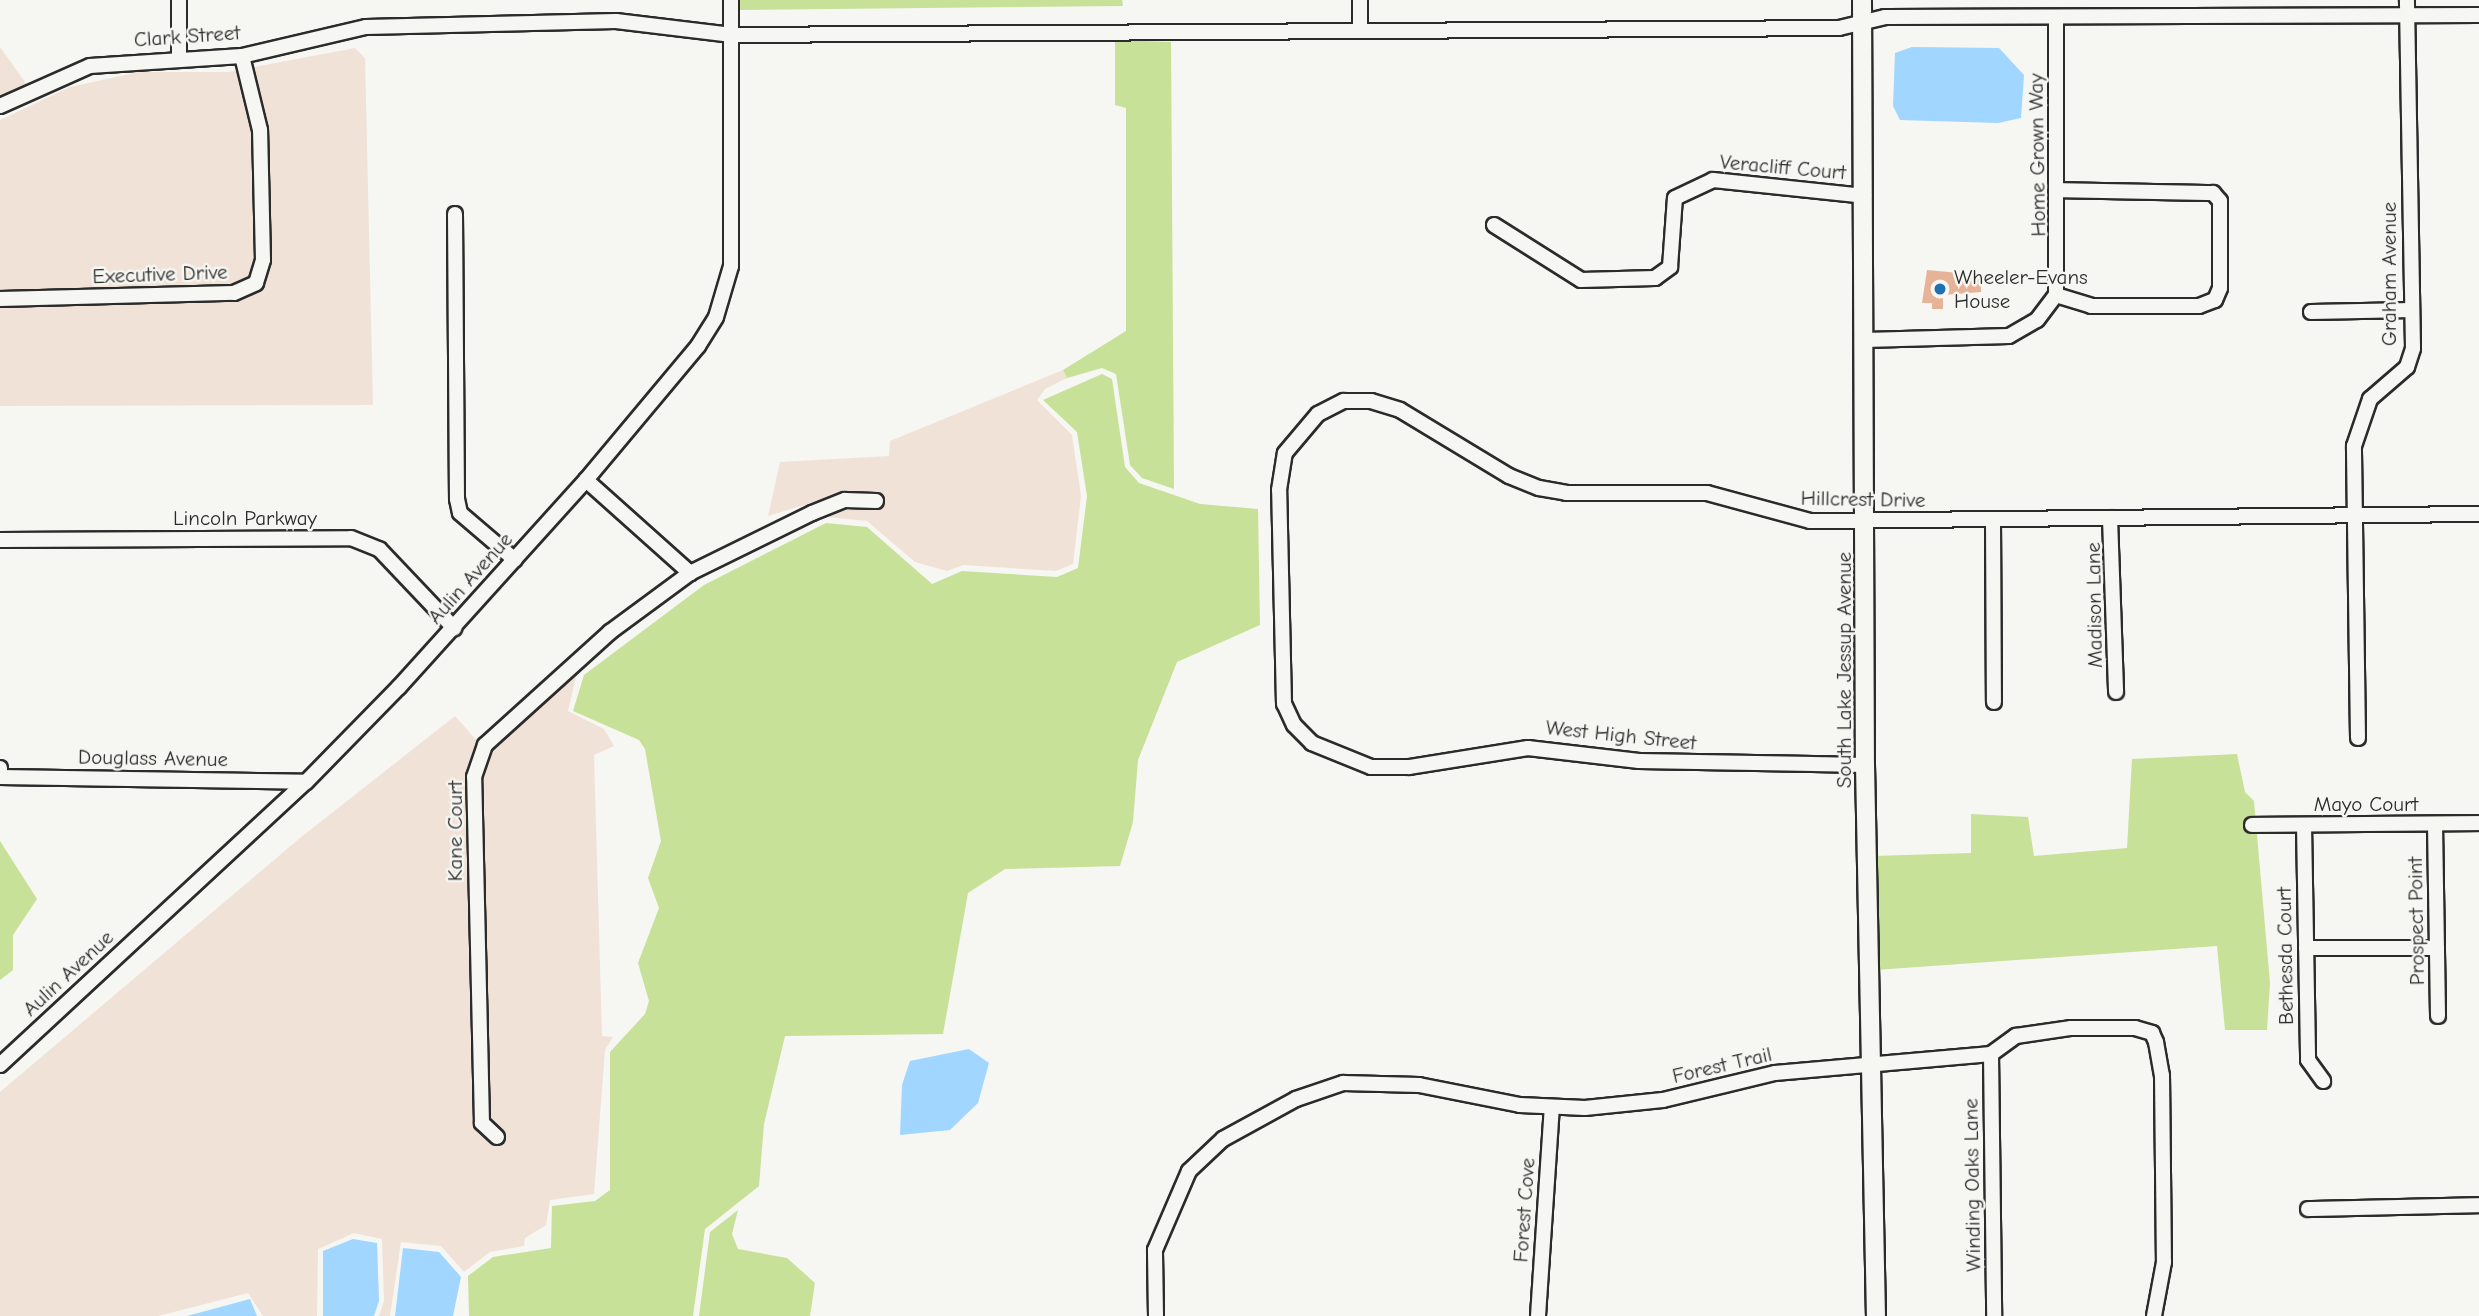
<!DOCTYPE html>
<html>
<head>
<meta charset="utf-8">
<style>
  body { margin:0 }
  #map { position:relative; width:2479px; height:1316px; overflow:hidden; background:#f6f6f2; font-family:"Comic Neue",sans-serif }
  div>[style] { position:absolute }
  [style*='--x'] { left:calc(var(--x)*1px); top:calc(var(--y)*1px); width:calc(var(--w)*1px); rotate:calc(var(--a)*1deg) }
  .built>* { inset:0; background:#f1e2d7 }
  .green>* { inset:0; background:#c7e198 }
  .water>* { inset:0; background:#a0d6ff }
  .building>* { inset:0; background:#e6b398 }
  .roads { filter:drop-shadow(2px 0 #2b2b2b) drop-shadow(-2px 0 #2b2b2b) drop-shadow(0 2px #2b2b2b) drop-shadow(0 -2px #2b2b2b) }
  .minor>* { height:14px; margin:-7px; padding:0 7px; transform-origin:7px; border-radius:7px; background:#f6f6f2 }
  .tertiary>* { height:18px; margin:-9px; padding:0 9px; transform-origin:9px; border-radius:9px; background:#f6f6f2 }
  .dots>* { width:19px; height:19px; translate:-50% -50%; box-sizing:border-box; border:4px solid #f6f6f2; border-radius:50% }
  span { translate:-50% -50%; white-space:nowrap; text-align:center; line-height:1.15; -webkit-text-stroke:5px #f6f6f2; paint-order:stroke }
  .street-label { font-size:21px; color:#2b2b2b }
  .poi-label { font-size:21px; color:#2b2b2b }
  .left { translate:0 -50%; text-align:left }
</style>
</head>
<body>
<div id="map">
  <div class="built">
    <div style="clip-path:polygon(0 47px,27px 85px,0 98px)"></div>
    <div style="clip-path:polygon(355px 48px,365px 58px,373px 405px,0 406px,0 120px,70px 87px,139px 72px,228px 72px)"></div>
    <div style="clip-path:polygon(1063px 370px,1067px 378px,1045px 389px,1037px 400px,1072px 435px,1081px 496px,1073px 564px,1056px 571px,963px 565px,947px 571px,915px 562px,867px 521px,827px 517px,815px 522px,846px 507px,882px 508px,882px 494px,843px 493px,768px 516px,780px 462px,889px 456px,890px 441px)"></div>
    <div style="clip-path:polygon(599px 651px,576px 677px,568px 711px,604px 729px,614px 746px,594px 755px,602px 1036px,613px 1037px,605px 1050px,594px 1194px,550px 1200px,546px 1225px,525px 1238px,524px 1246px,490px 1252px,464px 1272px,441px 1246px,401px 1242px,390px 1316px,379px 1316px,384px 1301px,382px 1239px,354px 1233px,318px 1249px,317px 1316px,263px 1316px,248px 1293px,158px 1316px,0 1316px,0 1092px,300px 838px,455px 716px,479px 743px,478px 1128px,499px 1146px,506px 1135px,488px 1119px,480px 779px,490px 750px)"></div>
  </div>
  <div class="green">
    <div style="clip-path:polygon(738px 0,1122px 0,1123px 6px,738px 10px)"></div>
    <div style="clip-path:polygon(1115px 40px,1171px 42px,1174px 489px,1142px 478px,1130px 465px,1116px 374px,1102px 368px,1067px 378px,1063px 370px,1126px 331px,1126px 108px,1115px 105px)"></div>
    <div style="clip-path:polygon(1102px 374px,1112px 379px,1125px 467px,1139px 483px,1200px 504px,1258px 509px,1260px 625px,1177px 662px,1138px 760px,1133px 822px,1120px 866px,1005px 869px,968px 893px,943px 1034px,785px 1036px,764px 1124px,759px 1186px,705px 1229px,693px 1316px,469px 1316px,468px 1276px,493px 1257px,551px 1248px,552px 1206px,595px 1201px,610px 1190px,610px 1052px,645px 1014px,649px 1001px,638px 963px,659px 908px,648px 878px,661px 841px,645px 749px,639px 740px,573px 711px,584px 675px,704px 585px,826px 523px,867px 527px,932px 584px,962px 571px,1057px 577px,1078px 568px,1087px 496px,1077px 432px,1043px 400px)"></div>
    <div style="clip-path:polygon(2237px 754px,2245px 792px,2254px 801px,2270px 983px,2267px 1030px,2225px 1030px,2217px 946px,1875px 970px,1873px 856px,1971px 853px,1971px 814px,2028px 817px,2034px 856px,2127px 848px,2132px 759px)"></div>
    <div style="clip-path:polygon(0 841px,37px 899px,13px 935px,13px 970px,0 980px)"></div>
    <div style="clip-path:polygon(738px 1210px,732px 1234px,738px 1249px,787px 1258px,815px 1283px,810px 1316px,699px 1316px,710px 1232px)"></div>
  </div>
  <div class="water">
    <div style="clip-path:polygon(1912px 47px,1999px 48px,2024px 75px,2021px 118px,1998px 123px,1900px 120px,1893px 106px,1895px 53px)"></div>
    <div style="clip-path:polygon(969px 1049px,989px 1063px,978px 1103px,950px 1130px,900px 1135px,902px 1085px,910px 1061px)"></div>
    <div style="clip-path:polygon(353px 1239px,377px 1243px,379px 1301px,374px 1316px,323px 1316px,323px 1251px)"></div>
    <div style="clip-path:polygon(403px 1248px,439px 1252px,461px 1277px,453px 1316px,395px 1316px)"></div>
    <div style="clip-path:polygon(250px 1299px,257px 1316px,187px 1316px)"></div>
  </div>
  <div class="building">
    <div style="clip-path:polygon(1927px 270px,1981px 275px,1981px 292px,1943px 295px,1943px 309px,1932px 309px,1932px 303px,1922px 303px)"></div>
  </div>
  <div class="roads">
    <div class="minor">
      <div style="--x:1360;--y:0;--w:31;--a:90"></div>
      <div style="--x:179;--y:58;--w:58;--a:-90"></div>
      <div style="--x:0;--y:106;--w:98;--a:-24"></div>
      <div style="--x:90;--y:66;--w:152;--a:-3.8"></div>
      <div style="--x:242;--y:56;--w:127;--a:-13.2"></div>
      <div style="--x:366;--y:27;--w:250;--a:-1.4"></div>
      <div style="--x:616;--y:21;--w:117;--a:6.9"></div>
      <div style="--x:732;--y:35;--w:1107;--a:-0.36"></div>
      <div style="--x:1839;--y:28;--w:47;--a:-13.4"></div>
      <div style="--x:1885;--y:17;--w:594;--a:-0.19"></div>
      <div style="--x:455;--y:214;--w:285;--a:89.6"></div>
      <div style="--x:457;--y:499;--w:14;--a:78"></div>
      <div style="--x:460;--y:513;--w:72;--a:40.5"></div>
      <div style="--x:1494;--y:225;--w:103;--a:32.3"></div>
      <div style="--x:1581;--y:280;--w:74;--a:-1.5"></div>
      <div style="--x:1655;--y:278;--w:19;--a:-36"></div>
      <div style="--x:1670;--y:267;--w:69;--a:-85.9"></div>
      <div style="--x:1675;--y:198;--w:42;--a:-25.3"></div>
      <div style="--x:1713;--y:180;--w:152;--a:6"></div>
      <div style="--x:2056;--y:295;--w:37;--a:17"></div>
      <div style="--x:2091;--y:306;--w:108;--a:0"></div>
      <div style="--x:2199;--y:306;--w:17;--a:-21"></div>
      <div style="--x:2215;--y:300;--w:13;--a:-67"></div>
      <div style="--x:2220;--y:288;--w:87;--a:-90"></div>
      <div style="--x:2220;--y:201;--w:11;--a:-131"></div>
      <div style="--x:2213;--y:193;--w:155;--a:-178.9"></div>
      <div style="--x:0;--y:299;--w:234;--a:-1.5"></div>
      <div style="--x:234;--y:293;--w:24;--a:-24"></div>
      <div style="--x:256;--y:283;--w:24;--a:-73"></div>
      <div style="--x:263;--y:260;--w:130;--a:-91.3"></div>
      <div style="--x:260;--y:130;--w:76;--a:-103.7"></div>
      <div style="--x:2311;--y:312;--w:101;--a:-1.1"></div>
      <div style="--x:1865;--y:340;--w:144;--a:-1.6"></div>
      <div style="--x:2009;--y:336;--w:32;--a:-30"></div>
      <div style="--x:2037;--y:320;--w:31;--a:-53"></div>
      <div style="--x:2056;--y:295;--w:278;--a:-90"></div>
      <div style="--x:586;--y:480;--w:140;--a:41.8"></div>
      <div style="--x:2110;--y:518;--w:174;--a:88"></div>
      <div style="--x:1993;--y:521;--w:181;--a:89.7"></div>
      <div style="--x:0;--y:540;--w:351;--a:-0.3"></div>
      <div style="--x:351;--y:538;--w:31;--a:22"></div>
      <div style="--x:380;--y:550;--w:108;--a:46.5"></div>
      <div style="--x:2358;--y:738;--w:292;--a:-90.8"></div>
      <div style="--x:2354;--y:446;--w:50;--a:-71.2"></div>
      <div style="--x:2370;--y:399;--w:49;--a:-40.9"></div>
      <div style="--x:2407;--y:367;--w:20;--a:-72"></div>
      <div style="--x:2413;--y:348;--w:348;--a:-91"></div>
      <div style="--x:1865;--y:765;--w:226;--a:-179"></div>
      <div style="--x:1639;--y:761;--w:112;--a:-173.3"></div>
      <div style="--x:1528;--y:748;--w:121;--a:170.9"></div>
      <div style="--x:1409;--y:767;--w:38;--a:180"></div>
      <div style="--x:1371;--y:767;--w:64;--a:-157.9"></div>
      <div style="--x:1312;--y:743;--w:25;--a:-135"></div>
      <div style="--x:1294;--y:725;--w:23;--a:-115"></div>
      <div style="--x:1284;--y:704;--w:214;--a:-91.3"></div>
      <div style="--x:1279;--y:490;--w:37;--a:-81"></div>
      <div style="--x:1285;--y:453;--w:51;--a:-49.8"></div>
      <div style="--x:1318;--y:414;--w:29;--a:-27"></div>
      <div style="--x:1344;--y:401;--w:27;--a:0"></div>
      <div style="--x:1371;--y:401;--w:30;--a:17"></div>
      <div style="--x:1400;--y:410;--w:127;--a:31.2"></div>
      <div style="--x:1509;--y:476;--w:32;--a:22"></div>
      <div style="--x:1539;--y:488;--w:27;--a:10"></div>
      <div style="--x:1566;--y:493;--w:141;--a:0"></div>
      <div style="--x:1707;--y:493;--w:107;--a:15.2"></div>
      <div style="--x:1810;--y:521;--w:669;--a:-0.6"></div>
      <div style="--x:0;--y:768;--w:9;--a:90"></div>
      <div style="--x:0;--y:777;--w:306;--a:0.9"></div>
      <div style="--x:2435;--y:824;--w:192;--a:89.1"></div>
      <div style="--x:2252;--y:825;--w:227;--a:-0.5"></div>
      <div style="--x:2304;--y:825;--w:235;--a:89"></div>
      <div style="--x:2308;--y:1060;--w:26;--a:54"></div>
      <div style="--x:2306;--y:948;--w:131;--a:0"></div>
      <div style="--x:1991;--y:1054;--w:262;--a:89.3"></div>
      <div style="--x:0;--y:1065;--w:417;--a:-42.8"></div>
      <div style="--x:306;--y:782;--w:133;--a:-45.6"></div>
      <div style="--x:399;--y:687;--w:279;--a:-47.9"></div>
      <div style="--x:586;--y:480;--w:175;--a:-50.1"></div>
      <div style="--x:698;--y:346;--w:34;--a:-58"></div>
      <div style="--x:716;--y:317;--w:53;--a:-73.6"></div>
      <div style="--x:731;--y:266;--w:266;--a:-90"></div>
      <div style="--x:497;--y:1137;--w:21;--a:-137"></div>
      <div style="--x:482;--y:1123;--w:346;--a:-91.3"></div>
      <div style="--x:474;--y:777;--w:34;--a:-71"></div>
      <div style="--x:485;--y:745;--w:169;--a:-42.1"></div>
      <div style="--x:610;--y:632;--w:99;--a:-36.4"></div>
      <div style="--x:690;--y:573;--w:136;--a:-26.2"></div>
      <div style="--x:812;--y:513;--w:35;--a:-22"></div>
      <div style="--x:845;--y:500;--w:31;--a:2"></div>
      <div style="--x:2308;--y:1209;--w:171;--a:-1.3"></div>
      <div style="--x:1156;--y:1316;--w:66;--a:-90.9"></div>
      <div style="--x:1155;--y:1250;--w:86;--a:-66.7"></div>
      <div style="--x:1189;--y:1171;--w:47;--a:-43.3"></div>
      <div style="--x:1223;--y:1139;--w:83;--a:-28.7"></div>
      <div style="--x:1296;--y:1099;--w:50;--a:-18.8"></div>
      <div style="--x:1343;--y:1083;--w:76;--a:1.5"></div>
      <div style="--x:1419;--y:1085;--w:103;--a:11.2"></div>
      <div style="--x:1520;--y:1105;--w:65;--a:2.6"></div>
      <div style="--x:1585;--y:1108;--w:78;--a:-5.9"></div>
      <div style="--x:1663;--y:1100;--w:115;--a:-13.6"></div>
      <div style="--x:1775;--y:1073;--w:217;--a:-5"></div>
      <div style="--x:1991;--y:1054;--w:31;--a:-36"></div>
      <div style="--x:2016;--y:1036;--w:56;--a:-8.3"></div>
      <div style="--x:2071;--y:1028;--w:64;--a:0"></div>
      <div style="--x:2135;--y:1028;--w:18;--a:16"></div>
      <div style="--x:2152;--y:1033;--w:10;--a:66"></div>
      <div style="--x:2156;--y:1042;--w:34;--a:80"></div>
      <div style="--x:2162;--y:1075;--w:187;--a:89.4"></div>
      <div style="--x:2164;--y:1262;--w:55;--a:100.5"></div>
      <div style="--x:1538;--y:1316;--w:209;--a:-86.2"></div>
    </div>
    <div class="tertiary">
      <div style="--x:1862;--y:0;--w:765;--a:89.78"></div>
      <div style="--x:1865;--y:765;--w:551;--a:88.86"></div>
    </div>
  </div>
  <div class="dots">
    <div style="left:1940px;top:289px;background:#1f6fb2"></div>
  </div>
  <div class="street-label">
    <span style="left:187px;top:36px;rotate:-4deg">Clark Street</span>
    <span style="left:2037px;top:155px;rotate:-91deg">Home Grown Way</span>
    <span style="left:1783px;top:167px;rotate:5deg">Veracliff Court</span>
    <span style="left:160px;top:274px;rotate:-2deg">Executive Drive</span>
    <span style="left:2389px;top:274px;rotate:-90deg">Graham Avenue</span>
    <span style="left:1863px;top:499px;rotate:1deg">Hillcrest Drive</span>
    <span style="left:245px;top:518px">Lincoln Parkway</span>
    <span style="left:470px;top:578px;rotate:-48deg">Aulin Avenue</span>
    <span style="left:2094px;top:605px;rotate:-91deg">Madison Lane</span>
    <span style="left:1844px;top:670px;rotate:-90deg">South Lake Jessup Avenue</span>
    <span style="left:1621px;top:735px;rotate:6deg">West High Street</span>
    <span style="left:153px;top:758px;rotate:1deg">Douglass Avenue</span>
    <span style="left:2366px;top:804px">Mayo Court</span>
    <span style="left:455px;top:831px;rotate:-90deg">Kane Court</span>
    <span style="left:2416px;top:921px;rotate:-91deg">Prospect Point</span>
    <span style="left:2285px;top:956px;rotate:-91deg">Bethesda Court</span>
    <span style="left:68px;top:973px;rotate:-43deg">Aulin Avenue</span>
    <span style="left:1722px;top:1065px;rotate:-13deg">Forest Trail</span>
    <span style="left:1972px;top:1185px;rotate:-91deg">Winding Oaks Lane</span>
    <span style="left:1524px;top:1210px;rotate:-86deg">Forest Cove</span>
  </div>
  <div class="poi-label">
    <span class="left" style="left:1954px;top:289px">Wheeler-Evans<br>House</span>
  </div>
</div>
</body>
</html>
